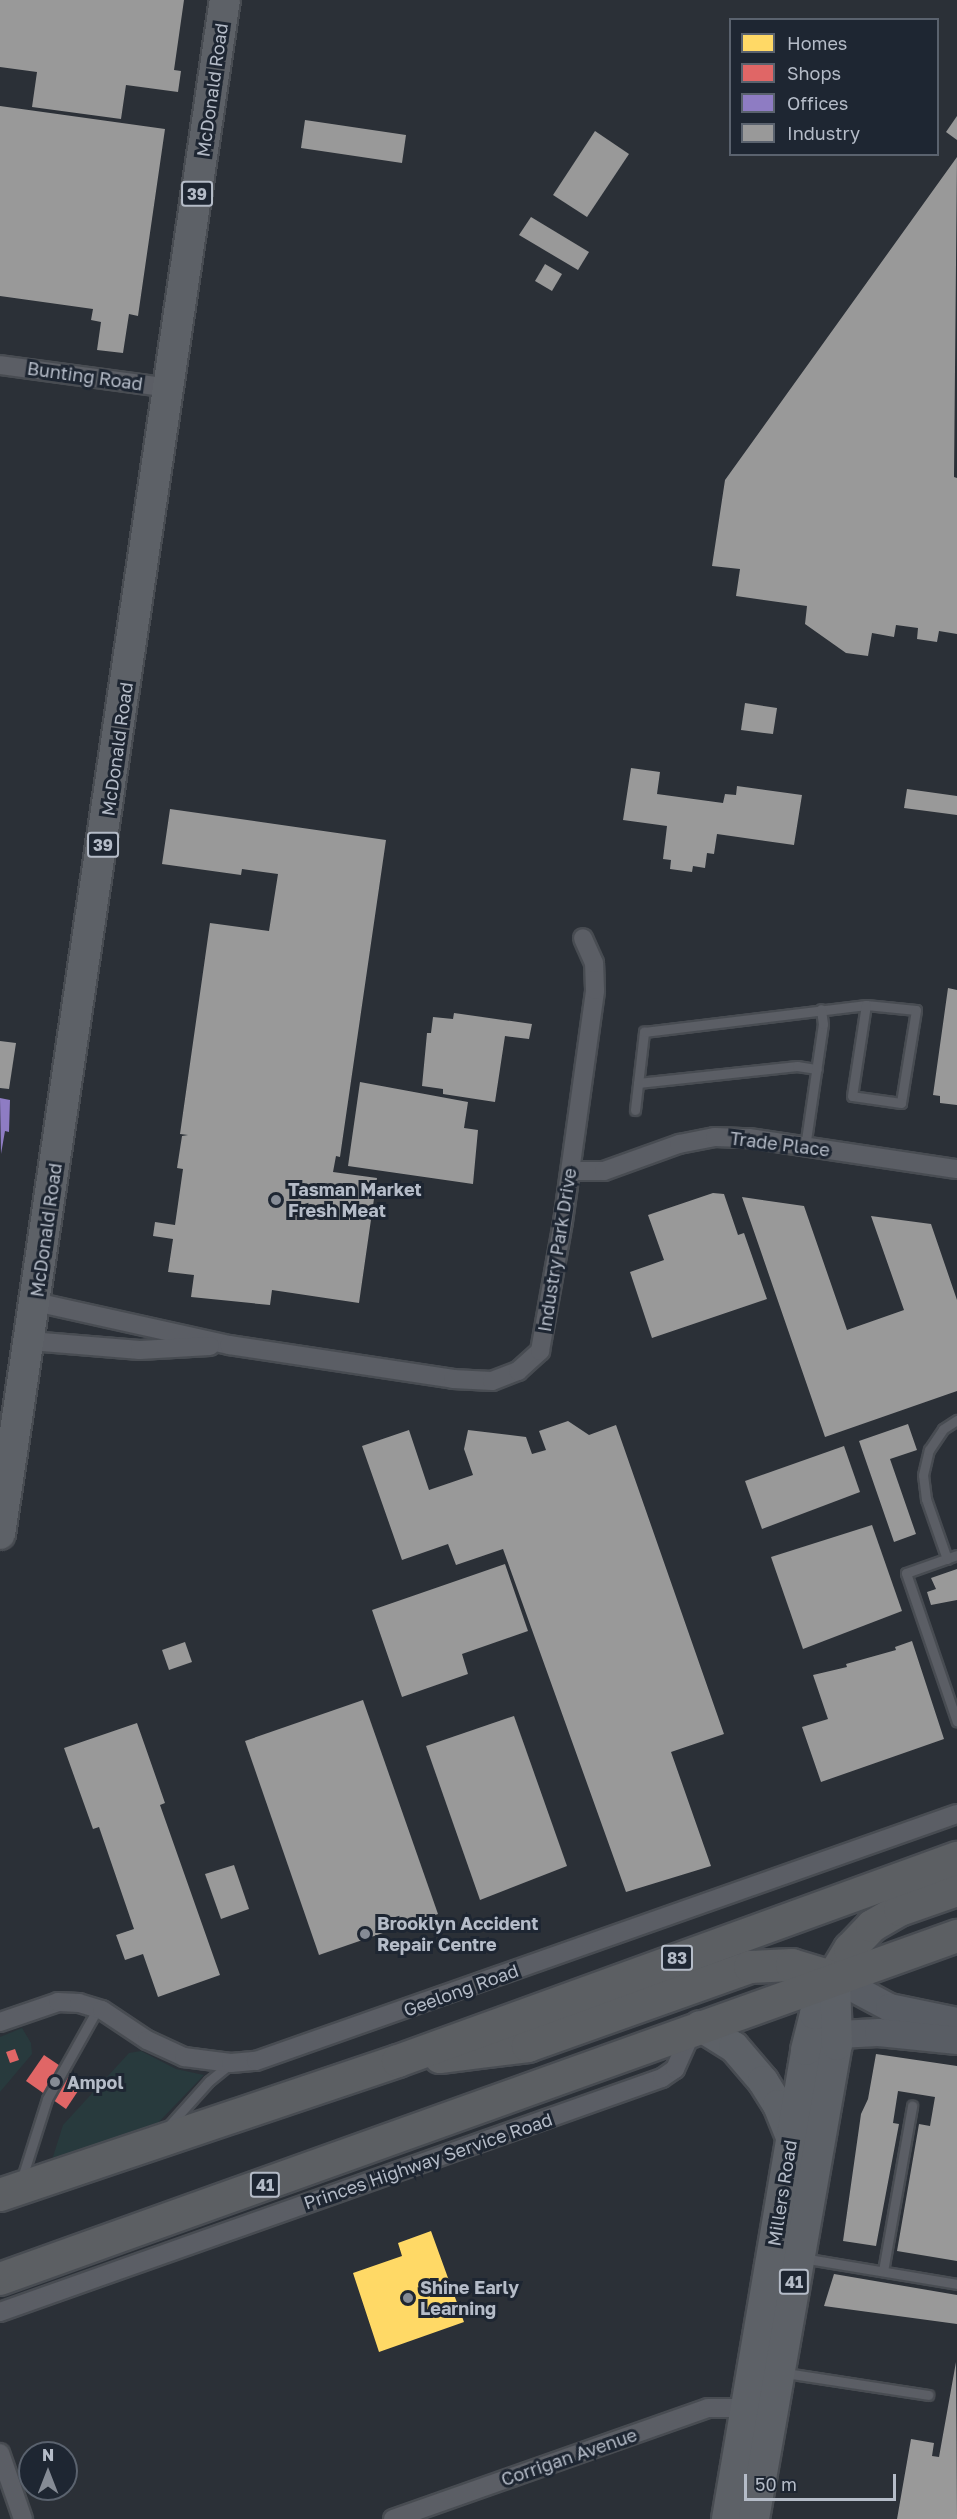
<!DOCTYPE html>
<html>
<head>
<meta charset="utf-8">
<style>
  body { margin:0 }
  #map { position:relative; width:957px; height:2519px; overflow:hidden; background:#2b3037; font-family:"Golos Text",sans-serif }
  div>[style] { position:absolute }
  [style*='--x'] { left:calc(var(--x)*1px); top:calc(var(--y)*1px); width:calc(var(--w)*1px); rotate:calc(var(--a)*1deg) }
  .green>* { inset:0; background:#283a3d }
  .homes>* { inset:0; background:#ffd966 }
  .shops>* { inset:0; background:#e06666 }
  .offices>* { inset:0; background:#8e7cc3 }
  .industry>* { inset:0; background:#999 }
  .roads { filter:drop-shadow(2px 0 #484c52) drop-shadow(-2px 0 #484c52) drop-shadow(0 2px #484c52) drop-shadow(0 -2px #484c52) }
  .service>* { height:9px; margin:-4.5px; padding:0 4.5px; transform-origin:4.5px; border-radius:4.5px; background:#5b5e65 }
  .minor>* { height:18px; margin:-9px; padding:0 9px; transform-origin:9px; border-radius:9px; background:#5b5e65 }
  .secondary>* { height:27px; margin:-13.5px; padding:0 13.5px; transform-origin:13.5px; border-radius:13.5px; background:#595d64 }
  .primary>* { height:30px; margin:-15px; padding:0 15px; transform-origin:15px; border-radius:15px; background:#5d6167 }
  .trunk>* { height:32px; margin:-16px; padding:0 16px; transform-origin:16px; border-radius:16px; background:#5c5f63 }
  .dots>* { width:16px; height:16px; translate:-50% -50%; box-sizing:border-box; border:3px solid #1e2632; border-radius:50% }
  span { translate:-50% -50%; white-space:nowrap; text-align:center; line-height:1.15; -webkit-text-stroke:6px #1e2632; paint-order:stroke }
  .shield-label span { padding:2px 4px; background:#1e2632; border:2px solid; border-radius:4px; -webkit-text-stroke-width:0 }
  .shield-label { font-size:16px; color:#b5bcc8; font-weight:700 }
  .street-label { font-size:18px; color:#b5bcc8 }
  .poi-label { font-size:18px; color:#b5bcc8; font-weight:700 }
  .left { translate:0 -50%; text-align:left }
  .legend { position:absolute; left:729px; top:18px; width:210px; height:138px; box-sizing:border-box; background:#1e2632; border:2px solid #5a626e; margin:0; padding:8px 10px; list-style:none; font-size:18px; color:#b5bcc8 }
  .legend li { display:flex; align-items:center; gap:12px; height:30px }
  .legend b { width:30px; border:2px solid #5a626e }
  .north { position:absolute; left:18px; top:2441px; width:60px; height:60px; box-sizing:border-box; background:#1e2632; border:2px solid #5a626e; border-radius:50%; rotate:0deg; font-size:16px; font-weight:700; line-height:24px; text-align:center; color:#b5bcc8 }
  .north::after { content:''; display:block; margin:auto; width:21px; height:27px; background:#858b95; clip-path:polygon(50% 0,100% 100%,50% 72%,0 100%) }
  .scale { position:absolute; left:744px; top:2474px; width:152px; height:27px; box-sizing:border-box; border:3px solid #b5bcc8; border-top:0; padding-left:8px; font-size:18px; line-height:21px; white-space:nowrap; color:#b5bcc8; -webkit-text-stroke:4px #1e2632; paint-order:stroke }
</style>
</head>
<body>
<div id="map">
  <div class="green">
    <div style="clip-path:polygon(22px 2028px,31px 2043px,32px 2054px,0 2092px,0 2037px)"></div>
    <div style="clip-path:polygon(141px 2051px,176px 2069px,204px 2075px,155px 2126px,52px 2160px,63px 2125px,129px 2053px)"></div>
  </div>
  <div class="homes">
    <div style="clip-path:polygon(431px 2231px,464px 2322px,379px 2352px,353px 2273px,402px 2256px,398px 2243px)"></div>
  </div>
  <div class="shops">
    <div style="clip-path:polygon(15px 2049px,19px 2060px,10px 2063px,6px 2052px)"></div>
    <div style="clip-path:polygon(44px 2055px,84px 2082px,66px 2109px,26px 2081px)"></div>
  </div>
  <div class="offices">
    <div style="clip-path:polygon(0 1098px,10px 1100px,9px 1132px,5px 1131px,1px 1154px)"></div>
  </div>
  <div class="industry">
    <div style="clip-path:polygon(0 0,184px 0,174px 70px,181px 71px,178px 92px,126px 85px,121px 119px,32px 107px,37px 72px,0 67px)"></div>
    <div style="clip-path:polygon(0 106px,165px 129px,138px 316px,129px 314px,123px 353px,97px 350px,101px 322px,91px 320px,93px 309px,0 296px)"></div>
    <div style="clip-path:polygon(957px 116px,957px 140px,946px 132px)"></div>
    <div style="clip-path:polygon(305px 120px,406px 135px,402px 163px,301px 148px)"></div>
    <div style="clip-path:polygon(595px 131px,629px 154px,587px 217px,553px 195px)"></div>
    <div style="clip-path:polygon(957px 157px,954px 477px,957px 478px,957px 634px,939px 631px,937px 642px,917px 639px,918px 628px,896px 625px,894px 637px,872px 633px,868px 656px,846px 653px,805px 624px,807px 606px,736px 596px,740px 569px,712px 566px,725px 480px)"></div>
    <div style="clip-path:polygon(531px 217px,589px 252px,578px 270px,519px 235px)"></div>
    <div style="clip-path:polygon(545px 264px,562px 274px,552px 291px,535px 281px)"></div>
    <div style="clip-path:polygon(745px 703px,777px 708px,773px 734px,741px 730px)"></div>
    <div style="clip-path:polygon(631px 768px,660px 772px,657px 794px,723px 803px,725px 794px,736px 795px,737px 786px,802px 795px,794px 845px,717px 834px,714px 854px,707px 853px,705px 868px,693px 866px,692px 872px,670px 869px,671px 860px,663px 859px,667px 826px,623px 820px)"></div>
    <div style="clip-path:polygon(907px 789px,957px 796px,957px 815px,904px 808px)"></div>
    <div style="clip-path:polygon(170px 809px,386px 840px,340px 1157px,336px 1156px,333px 1172px,377px 1178px,359px 1303px,272px 1290px,270px 1305px,191px 1297px,194px 1275px,168px 1272px,173px 1239px,153px 1236px,155px 1222px,175px 1225px,183px 1169px,177px 1168px,182px 1136px,188px 1135px,180px 1134px,210px 923px,269px 931px,278px 874px,242px 869px,241px 875px,162px 864px)"></div>
    <div style="clip-path:polygon(948px 988px,957px 990px,957px 1105px,940px 1103px,940px 1096px,933px 1095px)"></div>
    <div style="clip-path:polygon(454px 1013px,532px 1024px,529px 1039px,505px 1036px,495px 1102px,443px 1094px,443px 1089px,422px 1086px,427px 1033px,431px 1033px,433px 1017px,453px 1019px)"></div>
    <div style="clip-path:polygon(0 1041px,16px 1043px,9px 1089px,0 1088px)"></div>
    <div style="clip-path:polygon(360px 1082px,468px 1102px,464px 1128px,478px 1130px,473px 1184px,348px 1166px)"></div>
    <div style="clip-path:polygon(713px 1193px,724px 1194px,738px 1235px,744px 1233px,767px 1299px,652px 1338px,630px 1272px,664px 1260px,648px 1215px)"></div>
    <div style="clip-path:polygon(742px 1197px,804px 1206px,847px 1330px,904px 1310px,871px 1216px,931px 1224px,957px 1300px,957px 1391px,825px 1437px)"></div>
    <div style="clip-path:polygon(568px 1421px,589px 1435px,616px 1425px,724px 1734px,671px 1752px,711px 1866px,626px 1892px,503px 1549px,456px 1565px,448px 1544px,402px 1560px,362px 1446px,409px 1430px,429px 1490px,473px 1475px,464px 1449px,468px 1430px,526px 1437px,532px 1454px,546px 1450px,539px 1431px)"></div>
    <div style="clip-path:polygon(908px 1424px,917px 1450px,890px 1459px,916px 1534px,894px 1542px,859px 1441px)"></div>
    <div style="clip-path:polygon(844px 1446px,860px 1492px,762px 1529px,745px 1481px)"></div>
    <div style="clip-path:polygon(872px 1525px,902px 1611px,803px 1649px,771px 1557px)"></div>
    <div style="clip-path:polygon(505px 1564px,528px 1631px,462px 1654px,468px 1674px,402px 1697px,372px 1610px)"></div>
    <div style="clip-path:polygon(957px 1569px,957px 1600px,931px 1605px,927px 1592px,936px 1589px,931px 1578px)"></div>
    <div style="clip-path:polygon(912px 1641px,944px 1739px,821px 1782px,802px 1727px,828px 1719px,813px 1675px,847px 1667px,846px 1664px,896px 1650px,895px 1647px)"></div>
    <div style="clip-path:polygon(185px 1642px,192px 1662px,169px 1670px,162px 1650px)"></div>
    <div style="clip-path:polygon(363px 1700px,438px 1914px,319px 1955px,245px 1741px)"></div>
    <div style="clip-path:polygon(514px 1716px,567px 1866px,480px 1900px,426px 1746px)"></div>
    <div style="clip-path:polygon(137px 1723px,165px 1803px,160px 1805px,220px 1975px,158px 1997px,143px 1954px,125px 1960px,116px 1935px,134px 1929px,99px 1827px,93px 1829px,64px 1748px)"></div>
    <div style="clip-path:polygon(234px 1865px,249px 1909px,221px 1919px,205px 1874px)"></div>
    <div style="clip-path:polygon(876px 2054px,957px 2066px,957px 2261px,897px 2251px,919px 2124px,930px 2126px,935px 2097px,898px 2091px,893px 2123px,899px 2124px,876px 2246px,843px 2241px,861px 2114px,868px 2099px)"></div>
    <div style="clip-path:polygon(834px 2274px,957px 2295px,957px 2324px,824px 2306px)"></div>
    <div style="clip-path:polygon(956px 2362px,957px 2519px,897px 2519px,911px 2439px,934px 2443px,932px 2456px,939px 2457px)"></div>
  </div>
  <div class="roads">
    <div class="service">
      <div style="--x:638;--y:1083;--w:160;--a:-6.1"></div>
      <div style="--x:797;--y:1066;--w:20;--a:9"></div>
      <div style="--x:635;--y:1110;--w:79;--a:-83.4"></div>
      <div style="--x:644;--y:1032;--w:224;--a:-6.9"></div>
      <div style="--x:866;--y:1005;--w:50;--a:5.7"></div>
      <div style="--x:916;--y:1010;--w:94;--a:99.2"></div>
      <div style="--x:901;--y:1103;--w:49;--a:-171.9"></div>
      <div style="--x:852;--y:1096;--w:92;--a:-81.3"></div>
      <div style="--x:805;--y:1147;--w:124;--a:-81.7"></div>
      <div style="--x:823;--y:1024;--w:15;--a:-98"></div>
      <div style="--x:957;--y:1555;--w:54;--a:160.6"></div>
      <div style="--x:906;--y:1573;--w:157;--a:71.1"></div>
      <div style="--x:947;--y:1559;--w:64;--a:-109.3"></div>
      <div style="--x:926;--y:1499;--w:24;--a:-97"></div>
      <div style="--x:923;--y:1475;--w:26;--a:-77"></div>
      <div style="--x:929;--y:1450;--w:25;--a:-56"></div>
      <div style="--x:943;--y:1429;--w:17;--a:-33"></div>
      <div style="--x:166;--y:2129;--w:64;--a:-48.1"></div>
      <div style="--x:209;--y:2081;--w:27;--a:-39"></div>
      <div style="--x:21;--y:2181;--w:86;--a:-72.4"></div>
      <div style="--x:47;--y:2099;--w:104;--a:-60.7"></div>
      <div style="--x:802;--y:2258;--w:157;--a:9.5"></div>
      <div style="--x:883;--y:2271;--w:168;--a:-80"></div>
      <div style="--x:785;--y:2373;--w:145;--a:8.7"></div>
    </div>
    <div class="minor">
      <div style="--x:0;--y:365;--w:172;--a:7.7"></div>
      <div style="--x:571;--y:1171;--w:33;--a:0"></div>
      <div style="--x:604;--y:1171;--w:80;--a:-19.8"></div>
      <div style="--x:679;--y:1144;--w:37;--a:-11"></div>
      <div style="--x:715;--y:1137;--w:34;--a:2"></div>
      <div style="--x:749;--y:1138;--w:210;--a:8.5"></div>
      <div style="--x:35;--y:1302;--w:199;--a:12.5"></div>
      <div style="--x:229;--y:1345;--w:227;--a:8.6"></div>
      <div style="--x:453;--y:1379;--w:39;--a:3"></div>
      <div style="--x:492;--y:1381;--w:28;--a:-21"></div>
      <div style="--x:518;--y:1371;--w:30;--a:-42"></div>
      <div style="--x:540;--y:1351;--w:131;--a:-79.9"></div>
      <div style="--x:563;--y:1222;--w:234;--a:-82.1"></div>
      <div style="--x:595;--y:990;--w:27;--a:-92"></div>
      <div style="--x:594;--y:963;--w:27;--a:-114"></div>
      <div style="--x:30;--y:1341;--w:110;--a:4.7"></div>
      <div style="--x:140;--y:1350;--w:70;--a:-3.3"></div>
      <div style="--x:0;--y:2022;--w:61;--a:-19"></div>
      <div style="--x:58;--y:2002;--w:21;--a:3"></div>
      <div style="--x:79;--y:2003;--w:24;--a:17"></div>
      <div style="--x:102;--y:2010;--w:54;--a:33.7"></div>
      <div style="--x:147;--y:2040;--w:41;--a:24.7"></div>
      <div style="--x:184;--y:2057;--w:47;--a:7.3"></div>
      <div style="--x:231;--y:2063;--w:25;--a:-5"></div>
      <div style="--x:256;--y:2061;--w:743;--a:-19.41"></div>
      <div style="--x:0;--y:2312;--w:702;--a:-19.47"></div>
      <div style="--x:662;--y:2078;--w:16;--a:-35"></div>
      <div style="--x:675;--y:2069;--w:44;--a:-65.8"></div>
      <div style="--x:0;--y:2453;--w:70;--a:70.8"></div>
      <div style="--x:393;--y:2519;--w:334;--a:-19.4"></div>
      <div style="--x:708;--y:2408;--w:38;--a:0"></div>
    </div>
    <div class="secondary">
      <div style="--x:835;--y:1978;--w:61;--a:28.2"></div>
      <div style="--x:889;--y:2007;--w:69;--a:11.6"></div>
      <div style="--x:838;--y:2034;--w:40;--a:-2.9"></div>
      <div style="--x:878;--y:2032;--w:79;--a:5.8"></div>
    </div>
    <div class="primary">
      <div style="--x:0;--y:1534;--w:1550;--a:-81.66"></div>
      <div style="--x:700;--y:2026;--w:40;--a:32"></div>
      <div style="--x:734;--y:2047;--w:45;--a:49.5"></div>
      <div style="--x:763;--y:2081;--w:28;--a:58"></div>
      <div style="--x:778;--y:2105;--w:35;--a:68"></div>
      <div style="--x:727;--y:2519;--w:476;--a:-80.4"></div>
      <div style="--x:806;--y:2050;--w:37;--a:-76"></div>
      <div style="--x:815;--y:2014;--w:41;--a:-64.1"></div>
      <div style="--x:754;--y:2519;--w:481;--a:-80.1"></div>
      <div style="--x:837;--y:2045;--w:67;--a:-91.7"></div>
    </div>
    <div class="trunk">
      <div style="--x:833;--y:1977;--w:33;--a:-59"></div>
      <div style="--x:850;--y:1949;--w:32;--a:-46"></div>
      <div style="--x:872;--y:1926;--w:32;--a:-30"></div>
      <div style="--x:900;--y:1910;--w:60;--a:-19.3"></div>
      <div style="--x:440;--y:2057;--w:89;--a:-7.1"></div>
      <div style="--x:528;--y:2046;--w:236;--a:-19.6"></div>
      <div style="--x:750;--y:1967;--w:42;--a:-2.7"></div>
      <div style="--x:792;--y:1965;--w:45;--a:16.8"></div>
      <div style="--x:0;--y:2195;--w:420;--a:-18.6"></div>
      <div style="--x:398;--y:2061;--w:595;--a:-19.96"></div>
      <div style="--x:0;--y:2279;--w:1017;--a:-19.72"></div>
    </div>
  </div>
  <div class="dots">
    <div style="left:276px;top:1200px;background:#858b95"></div>
    <div style="left:365px;top:1934px;background:#858b95"></div>
    <div style="left:55px;top:2082px;background:#858b95"></div>
    <div style="left:408px;top:2298px;background:#858b95"></div>
  </div>
  <div class="shield-label">
    <span style="left:197px;top:194px">39</span>
    <span style="left:103px;top:845px">39</span>
    <span style="left:677px;top:1958px">83</span>
    <span style="left:265px;top:2185px">41</span>
    <span style="left:794px;top:2282px">41</span>
  </div>
  <div class="street-label">
    <span style="left:212px;top:90px;rotate:-82deg">McDonald Road</span>
    <span style="left:85px;top:376px;rotate:8deg">Bunting Road</span>
    <span style="left:117px;top:749px;rotate:-82deg">McDonald Road</span>
    <span style="left:780px;top:1144px;rotate:7deg">Trade Place</span>
    <span style="left:46px;top:1230px;rotate:-82deg">McDonald Road</span>
    <span style="left:557px;top:1250px;rotate:-81deg">Industry Park Drive</span>
    <span style="left:461px;top:1990px;rotate:-20deg">Geelong Road</span>
    <span style="left:428px;top:2161px;rotate:-19deg">Princes Highway Service Road</span>
    <span style="left:782px;top:2193px;rotate:-81deg">Millers Road</span>
    <span style="left:569px;top:2457px;rotate:-19deg">Corrigan Avenue</span>
  </div>
  <div class="poi-label">
    <span class="left" style="left:288px;top:1200px">Tasman Market<br>Fresh Meat</span>
    <span class="left" style="left:377px;top:1934px">Brooklyn Accident<br>Repair Centre</span>
    <span class="left" style="left:67px;top:2082px">Ampol</span>
    <span class="left" style="left:420px;top:2298px">Shine Early<br>Learning</span>
  </div>
  <ul class="legend">
  <li><b style="height:16px;background:#ffd966"></b>Homes</li>
  <li><b style="height:16px;background:#e06666"></b>Shops</li>
  <li><b style="height:16px;background:#8e7cc3"></b>Offices</li>
  <li><b style="height:16px;background:#999"></b>Industry</li>
  </ul>
  <div class="north">N</div>
  <div class="scale">50 m</div>
</div>
</body>
</html>
